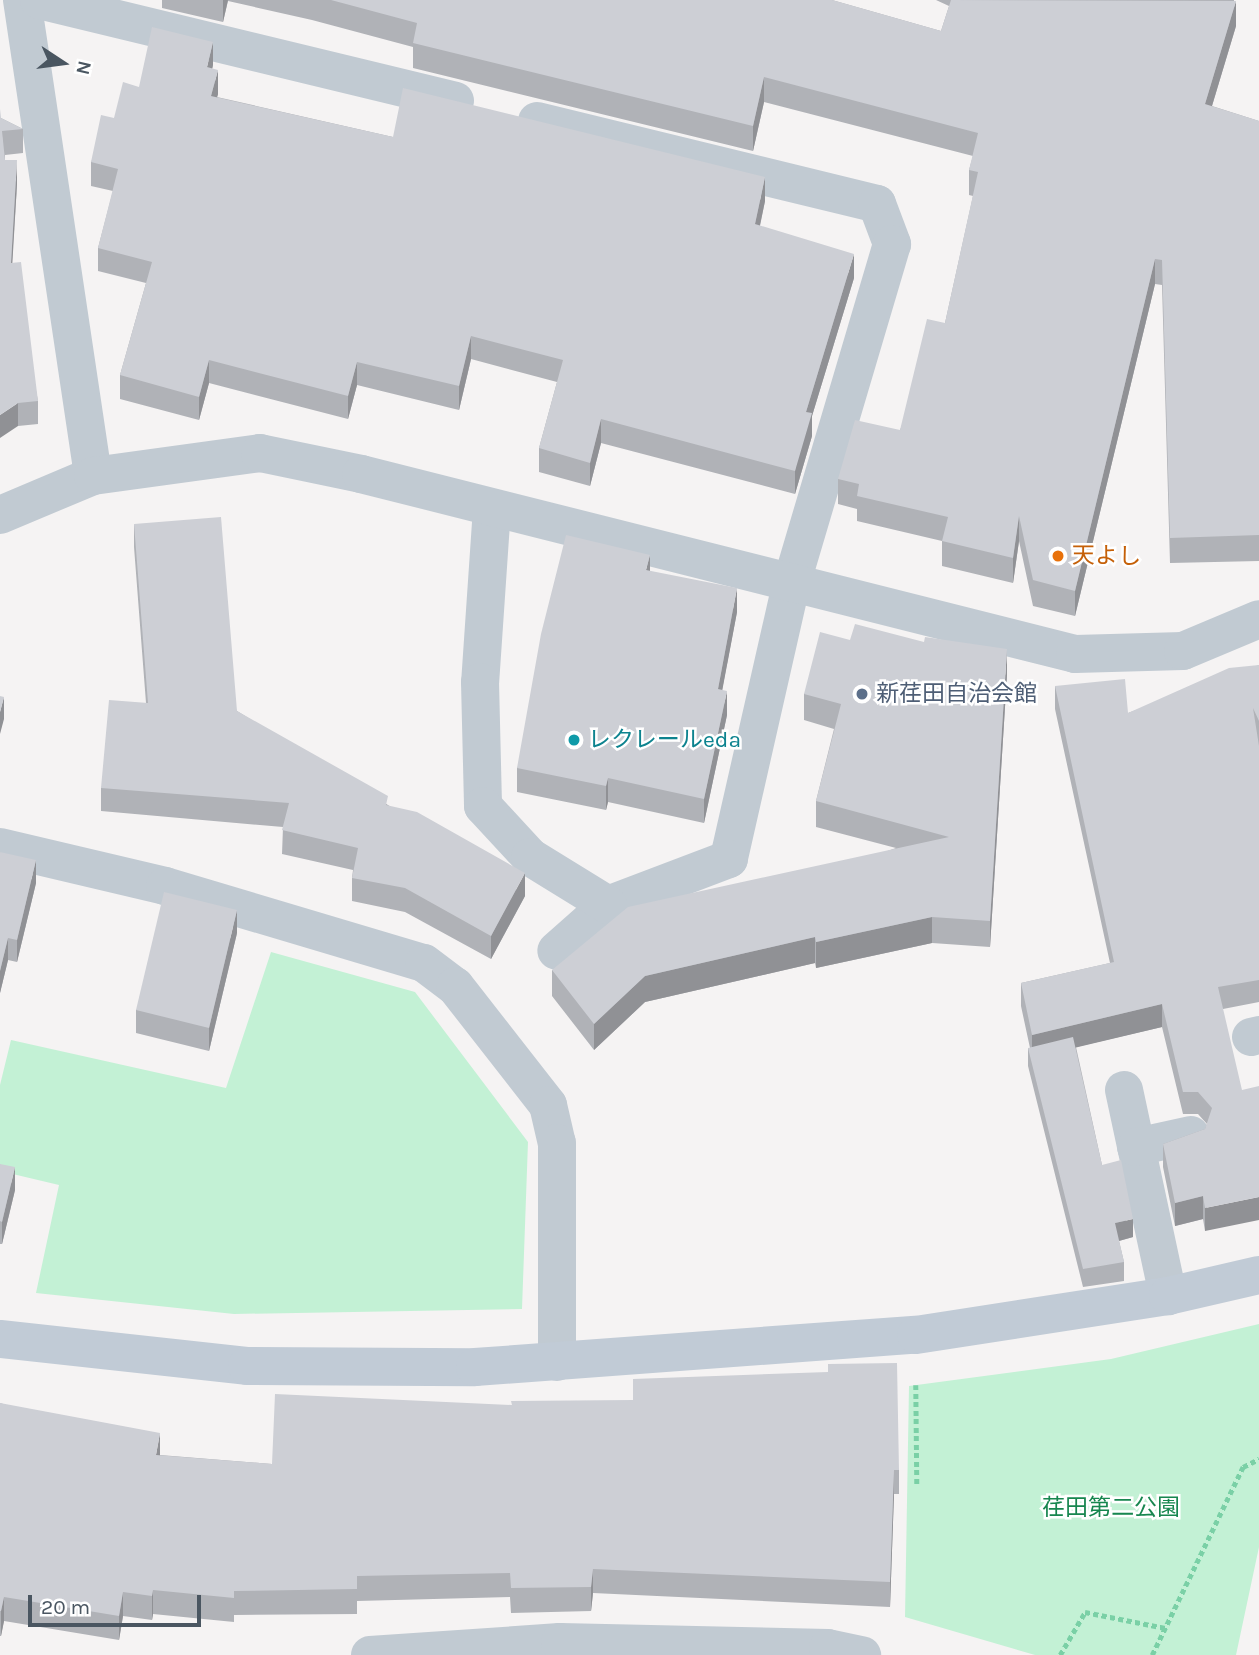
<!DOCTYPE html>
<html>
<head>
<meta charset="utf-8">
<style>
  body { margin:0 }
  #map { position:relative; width:1259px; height:1655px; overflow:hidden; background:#f5f3f3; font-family:Karla,"Noto Sans JP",sans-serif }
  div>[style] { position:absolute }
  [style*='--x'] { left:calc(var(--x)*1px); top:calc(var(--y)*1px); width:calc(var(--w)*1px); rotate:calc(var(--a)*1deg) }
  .green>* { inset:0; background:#c3f1d5 }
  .path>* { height:4.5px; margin-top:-2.25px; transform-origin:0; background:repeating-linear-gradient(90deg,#7ad0a6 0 5px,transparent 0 8.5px) }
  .street>* { height:38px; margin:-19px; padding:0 19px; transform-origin:19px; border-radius:19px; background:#c1cad2 }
  .secondary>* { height:38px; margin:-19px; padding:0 19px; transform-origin:19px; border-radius:19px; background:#c1cbd6 }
  .wall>* { inset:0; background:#b0b2b7 }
  .shaded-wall>* { inset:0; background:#909195 }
  .building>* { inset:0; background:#cdcfd5 }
  .dots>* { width:19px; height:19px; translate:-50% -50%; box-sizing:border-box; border:4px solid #fff; border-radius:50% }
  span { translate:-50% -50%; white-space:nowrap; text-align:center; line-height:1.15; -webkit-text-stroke:5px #fff; paint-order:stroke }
  .food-label { font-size:23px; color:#c56008 }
  .left { translate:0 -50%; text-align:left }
  .service-label { font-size:23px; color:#4e5e75 }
  .culture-label { font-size:23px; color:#0d838f }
  .park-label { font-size:23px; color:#17864f }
  .north { position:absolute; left:28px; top:28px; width:70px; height:70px; -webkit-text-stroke:5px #fff; paint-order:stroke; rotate:103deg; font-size:19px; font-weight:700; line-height:28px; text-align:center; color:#4a5661 }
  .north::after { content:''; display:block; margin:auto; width:24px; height:32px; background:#4a5661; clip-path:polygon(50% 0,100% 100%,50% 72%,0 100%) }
  .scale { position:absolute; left:28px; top:1595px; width:173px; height:32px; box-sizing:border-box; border:4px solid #4a5661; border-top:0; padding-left:9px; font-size:21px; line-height:24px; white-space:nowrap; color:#4a5661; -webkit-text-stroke:5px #fff; paint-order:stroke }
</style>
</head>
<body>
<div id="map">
  <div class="green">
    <div style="clip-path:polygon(271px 952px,415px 992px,528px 1142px,522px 1309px,234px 1314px,36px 1293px,59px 1185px,0 1171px,0 1085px,11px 1040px,226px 1088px)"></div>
    <div style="clip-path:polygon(1259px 1324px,1259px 1547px,1236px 1655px,1035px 1655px,905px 1617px,909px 1386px,1111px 1359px)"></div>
  </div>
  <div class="path">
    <div style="--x:916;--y:1385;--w:100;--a:89.4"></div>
    <div style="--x:1060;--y:1655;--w:50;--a:-59.8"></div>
    <div style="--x:1085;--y:1612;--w:82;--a:11.3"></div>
    <div style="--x:1152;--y:1655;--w:209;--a:-64.2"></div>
    <div style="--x:1243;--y:1467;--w:18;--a:-27"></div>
  </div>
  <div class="street">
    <div style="--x:22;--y:0;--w:481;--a:81.5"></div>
    <div style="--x:39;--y:0;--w:428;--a:13.6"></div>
    <div style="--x:537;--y:121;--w:350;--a:13.7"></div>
    <div style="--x:877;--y:204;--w:43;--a:69.4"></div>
    <div style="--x:892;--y:244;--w:356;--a:106.5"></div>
    <div style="--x:791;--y:585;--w:281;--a:102.8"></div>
    <div style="--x:729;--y:859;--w:129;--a:159.2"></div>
    <div style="--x:608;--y:905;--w:69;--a:138.5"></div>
    <div style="--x:492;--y:508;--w:174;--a:93.9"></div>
    <div style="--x:480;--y:682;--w:124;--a:88.6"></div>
    <div style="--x:483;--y:806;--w:69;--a:47.3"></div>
    <div style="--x:530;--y:857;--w:92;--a:31.6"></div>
    <div style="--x:0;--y:515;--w:101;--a:-22.8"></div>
    <div style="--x:93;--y:476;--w:169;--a:-7.8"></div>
    <div style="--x:260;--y:453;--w:103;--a:11.7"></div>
    <div style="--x:361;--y:474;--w:736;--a:14.15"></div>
    <div style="--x:1075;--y:654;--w:108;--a:-1.6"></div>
    <div style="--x:1183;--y:651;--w:82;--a:-22.8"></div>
    <div style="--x:0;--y:847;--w:170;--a:13.3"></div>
    <div style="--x:165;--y:886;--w:270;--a:16.6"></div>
    <div style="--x:424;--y:963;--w:39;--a:37"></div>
    <div style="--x:455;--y:986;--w:151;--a:52"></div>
    <div style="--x:548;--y:1105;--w:39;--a:77"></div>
    <div style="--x:557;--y:1143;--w:219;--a:90"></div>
    <div style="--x:1251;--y:1037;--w:8;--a:-14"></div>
    <div style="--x:1124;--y:1090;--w:211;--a:77.9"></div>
    <div style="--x:1136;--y:1147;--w:56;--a:-12.3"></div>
    <div style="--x:370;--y:1655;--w:190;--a:-3.9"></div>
    <div style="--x:560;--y:1642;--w:268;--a:1.3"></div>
    <div style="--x:828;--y:1648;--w:35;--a:12"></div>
  </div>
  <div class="secondary">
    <div style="--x:0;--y:1339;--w:248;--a:6.2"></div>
    <div style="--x:247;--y:1366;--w:228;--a:0.3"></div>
    <div style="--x:475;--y:1367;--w:442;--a:-4.2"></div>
    <div style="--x:916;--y:1335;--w:255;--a:-8.8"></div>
    <div style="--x:1168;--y:1296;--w:93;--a:-13"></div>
  </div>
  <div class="wall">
    <div style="clip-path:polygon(162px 0,832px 0,941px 31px,949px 6px,936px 0,1234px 0,1236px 26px,1212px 106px,1259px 121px,1259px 561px,1170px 563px,1162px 285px,1155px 284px,1075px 616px,1033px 606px,1019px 541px,1013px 583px,942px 566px,942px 541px,857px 521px,857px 509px,838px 504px,838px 479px,900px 430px,945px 323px,973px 196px,969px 195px,969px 170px,973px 156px,764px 102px,753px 151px,413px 68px,413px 47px,312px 20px,228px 1px,223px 22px,162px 8px)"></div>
    <div style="clip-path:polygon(213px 65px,212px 69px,218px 94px,217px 97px,393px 137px,765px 201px,760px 226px,854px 278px,812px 416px,812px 436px,795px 494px,601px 443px,590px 486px,539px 472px,539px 448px,557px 382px,471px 359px,459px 410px,357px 385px,348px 419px,209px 383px,199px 420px,120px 399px,120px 375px,146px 283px,98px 271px,98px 248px,113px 191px,91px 186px,91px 162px,114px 118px)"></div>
    <div style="clip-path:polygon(1px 118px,23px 129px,23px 153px,5px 155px,5px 160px,17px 184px,12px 263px,38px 401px,38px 424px,18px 426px)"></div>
    <div style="clip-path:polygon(134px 524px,237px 711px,388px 805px,525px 896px,491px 959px,405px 912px,352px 901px,352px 878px,353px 870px,282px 854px,283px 827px,101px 811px,101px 788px,146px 703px,134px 547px)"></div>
    <div style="clip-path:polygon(650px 571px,737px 612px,722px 690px,727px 715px,704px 823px,608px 802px,606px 810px,517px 792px,517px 768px)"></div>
    <div style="clip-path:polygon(850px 640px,1007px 675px,990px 947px,932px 943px,816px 968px,815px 963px,645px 1002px,594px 1050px,552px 996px,552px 970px,896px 848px,816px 827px,816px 801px,834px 729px,804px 720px,804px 694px)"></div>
    <div style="clip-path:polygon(1259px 665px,1259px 1002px,1223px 1009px,1205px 1231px,1203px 1219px,1175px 1226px,1163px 1167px,1163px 1144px,1205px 1129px,1207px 1124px,1198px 1114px,1183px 1114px,1162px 1027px,1076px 1047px,1102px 1165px,1133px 1237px,1119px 1241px,1124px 1262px,1124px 1281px,1083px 1287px,1028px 1066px,1028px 1048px,1030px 1048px,1021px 1006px,1021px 983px,1110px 963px,1055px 709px,1055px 686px,1128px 713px)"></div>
    <div style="clip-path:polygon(0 852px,36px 883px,17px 962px,8px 960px,0 993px)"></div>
    <div style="clip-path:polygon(237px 933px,209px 1051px,136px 1033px,136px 1010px)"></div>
    <div style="clip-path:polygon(0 1164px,15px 1190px,2px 1244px,0 1244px)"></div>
    <div style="clip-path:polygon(0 1403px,160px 1455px,272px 1464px,899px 1470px,899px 1494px,894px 1494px,890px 1607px,593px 1593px,591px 1611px,511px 1613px,510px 1597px,357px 1601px,357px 1614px,234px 1615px,234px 1622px,153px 1614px,152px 1620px,123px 1616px,119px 1640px,4px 1621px,1px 1636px,0 1636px)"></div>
  </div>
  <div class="shaded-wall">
    <div style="clip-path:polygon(223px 0,228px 0,223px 22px)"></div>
    <div style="clip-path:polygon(1236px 1px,1236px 26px,1205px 129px,1205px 104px)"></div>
    <div style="clip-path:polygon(213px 42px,213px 65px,207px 91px,207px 67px)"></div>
    <div style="clip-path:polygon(218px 70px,218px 94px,211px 119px,211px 96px)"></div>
    <div style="clip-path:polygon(764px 77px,764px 102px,753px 151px,753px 126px)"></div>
    <div style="clip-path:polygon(17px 160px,17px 184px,11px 286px,11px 263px)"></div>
    <div style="clip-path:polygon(765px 177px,765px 201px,755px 248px,755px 224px)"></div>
    <div style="clip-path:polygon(854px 254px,854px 278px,812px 416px,812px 436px,795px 494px,795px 471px,806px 412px)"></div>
    <div style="clip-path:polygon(1155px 259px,1155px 284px,1075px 616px,1075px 591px)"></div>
    <div style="clip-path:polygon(471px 336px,471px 359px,459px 410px,459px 386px)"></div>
    <div style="clip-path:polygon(209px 360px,209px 383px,199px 420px,199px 397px)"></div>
    <div style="clip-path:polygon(357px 362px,357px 385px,348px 419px,348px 396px)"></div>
    <div style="clip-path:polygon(18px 403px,18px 426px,0 438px,0 415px)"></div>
    <div style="clip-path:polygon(601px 419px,601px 443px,590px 486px,590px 463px)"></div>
    <div style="clip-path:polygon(1019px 516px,1019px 541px,1013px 583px,1013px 558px)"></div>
    <div style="clip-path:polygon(650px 555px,650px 578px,646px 570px)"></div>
    <div style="clip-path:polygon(737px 588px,737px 612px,718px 713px,718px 689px)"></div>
    <div style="clip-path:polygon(1007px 649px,1007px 675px,990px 947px,990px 921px)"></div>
    <div style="clip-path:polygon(727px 691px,727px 715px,704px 823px,704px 799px)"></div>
    <div style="clip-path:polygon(4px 697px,4px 719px,0 734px,0 712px)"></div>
    <div style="clip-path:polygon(608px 778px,608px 802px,606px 810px,606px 786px)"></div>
    <div style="clip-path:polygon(36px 860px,36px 883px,17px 962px,17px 940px)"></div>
    <div style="clip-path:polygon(525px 873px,525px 896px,491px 959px,491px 936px)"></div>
    <div style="clip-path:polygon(237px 910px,237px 933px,209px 1051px,209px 1028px)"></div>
    <div style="clip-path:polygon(932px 917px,932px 943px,816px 968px,816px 942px)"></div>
    <div style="clip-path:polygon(815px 937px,815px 963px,645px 1002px,594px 1050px,594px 1024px,645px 976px)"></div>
    <div style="clip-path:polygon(8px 938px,8px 960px,0 993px,0 971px)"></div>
    <div style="clip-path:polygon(1162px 1004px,1162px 1027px,1032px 1058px,1032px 1035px)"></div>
    <div style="clip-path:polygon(15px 1167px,15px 1190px,2px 1244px,2px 1222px)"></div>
    <div style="clip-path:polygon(1203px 1196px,1203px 1219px,1175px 1226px,1175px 1203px)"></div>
    <div style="clip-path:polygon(1259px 1197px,1259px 1220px,1205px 1231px,1205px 1208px)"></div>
    <div style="clip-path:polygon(1133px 1219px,1133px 1237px,1115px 1242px,1115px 1223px)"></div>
    <div style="clip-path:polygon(160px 1433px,160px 1457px,156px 1455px)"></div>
    <div style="clip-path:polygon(894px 1470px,894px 1494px,890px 1607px,890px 1582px)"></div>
    <div style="clip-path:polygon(593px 1569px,593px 1593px,591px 1611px,591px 1587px)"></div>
    <div style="clip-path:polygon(153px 1590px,153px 1614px,152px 1620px,152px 1596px)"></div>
    <div style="clip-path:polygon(123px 1592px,123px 1616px,119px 1640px,119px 1616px)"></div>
    <div style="clip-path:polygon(4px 1597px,4px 1621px,1px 1636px,1px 1611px)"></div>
  </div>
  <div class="building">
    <div style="clip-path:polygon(331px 0,832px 0,941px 31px,951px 0,1236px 1px,1205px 104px,1259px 121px,1259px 535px,1170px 538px,1162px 260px,1155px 259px,1075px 591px,1033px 580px,1019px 516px,1013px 558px,942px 541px,948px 517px,857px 496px,859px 484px,838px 479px,855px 420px,900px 430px,927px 319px,945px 323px,978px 172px,969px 170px,978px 133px,764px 77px,753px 126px,413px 43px,417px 23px)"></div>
    <div style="clip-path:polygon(152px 27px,213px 42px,207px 67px,218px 70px,211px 96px,393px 137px,403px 88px,765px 177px,755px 224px,854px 254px,806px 412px,812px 413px,795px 471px,601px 419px,590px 463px,539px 448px,563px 360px,471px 336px,459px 386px,357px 362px,348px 396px,209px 360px,199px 397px,120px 375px,152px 262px,98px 248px,118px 169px,91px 162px,101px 115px,114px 118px,123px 82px,139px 87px)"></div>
    <div style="clip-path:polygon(0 109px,1px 118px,23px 129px,2px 131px,5px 160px,17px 160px,11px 263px,21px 262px,38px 401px,18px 403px,0 415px)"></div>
    <div style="clip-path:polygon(221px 517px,237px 711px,388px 796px,386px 805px,417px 812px,525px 873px,491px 936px,405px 888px,352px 878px,358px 848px,282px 830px,289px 803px,101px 788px,109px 700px,148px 703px,134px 524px)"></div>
    <div style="clip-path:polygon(566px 535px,650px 555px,646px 570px,737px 588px,718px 689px,727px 691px,704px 799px,608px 778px,606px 786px,517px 768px,541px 634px)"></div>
    <div style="clip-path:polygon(855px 624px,924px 642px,925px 637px,1007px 649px,990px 921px,932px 917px,816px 942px,815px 937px,645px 976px,594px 1024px,552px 970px,628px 907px,949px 837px,816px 801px,841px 704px,804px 694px,820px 632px,850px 640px)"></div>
    <div style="clip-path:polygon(1259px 665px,1259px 721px,1253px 708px,1259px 746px,1259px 980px,1218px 987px,1242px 1090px,1259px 1086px,1259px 1197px,1205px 1208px,1203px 1196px,1175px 1203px,1163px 1144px,1205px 1129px,1212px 1108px,1198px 1092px,1183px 1092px,1162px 1004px,1032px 1035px,1021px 983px,1114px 962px,1055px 686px,1125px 679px,1128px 713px,1229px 668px)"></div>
    <div style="clip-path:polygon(0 696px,4px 697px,0 712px)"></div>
    <div style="clip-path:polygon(0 852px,36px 860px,17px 940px,8px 938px,0 971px)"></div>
    <div style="clip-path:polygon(164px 892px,237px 910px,209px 1028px,136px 1010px)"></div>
    <div style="clip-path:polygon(1073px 1037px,1102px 1165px,1121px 1160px,1133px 1219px,1115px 1223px,1124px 1262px,1083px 1269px,1028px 1048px)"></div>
    <div style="clip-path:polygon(0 1164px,15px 1167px,2px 1222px,0 1221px)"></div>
    <div style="clip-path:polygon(897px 1363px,899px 1470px,894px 1470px,890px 1582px,593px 1569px,591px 1587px,511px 1588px,510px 1573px,357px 1576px,357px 1589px,234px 1591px,234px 1598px,153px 1590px,152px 1596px,123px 1592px,119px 1616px,4px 1597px,1px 1611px,0 1611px,0 1403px,160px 1433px,156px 1455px,272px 1464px,275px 1394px,512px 1405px,511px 1401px,633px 1400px,633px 1379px,828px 1372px,828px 1364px)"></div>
  </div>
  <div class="dots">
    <div style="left:1058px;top:556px;background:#e8710a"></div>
    <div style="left:862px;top:694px;background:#5c6f8a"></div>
    <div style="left:574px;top:740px;background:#0f9aa8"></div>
  </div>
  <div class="food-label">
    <span class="left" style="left:1072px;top:556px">天よし</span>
  </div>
  <div class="service-label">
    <span class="left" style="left:876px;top:694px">新荏田自治会館</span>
  </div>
  <div class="culture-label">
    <span class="left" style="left:588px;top:740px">レクレールeda</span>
  </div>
  <div class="park-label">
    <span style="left:1111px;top:1508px">荏田第二公園</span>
  </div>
  <div class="north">N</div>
  <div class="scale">20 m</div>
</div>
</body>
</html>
